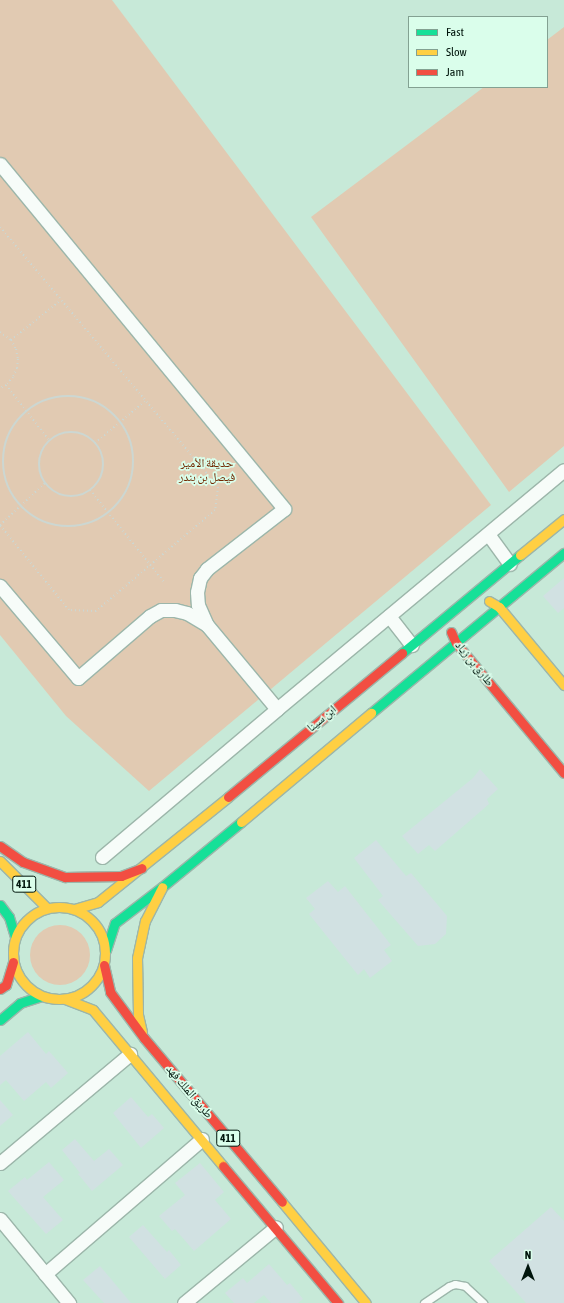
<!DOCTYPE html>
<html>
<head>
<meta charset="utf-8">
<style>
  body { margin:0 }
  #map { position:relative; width:564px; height:1303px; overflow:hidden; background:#c7e9d8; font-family:"Asap Condensed","Noto Naskh Arabic",sans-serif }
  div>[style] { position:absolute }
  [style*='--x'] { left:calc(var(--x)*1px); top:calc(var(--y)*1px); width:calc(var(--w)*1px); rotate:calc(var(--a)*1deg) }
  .green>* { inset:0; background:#e1cab2 }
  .round { border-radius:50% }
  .building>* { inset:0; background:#d1e1e2 }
  .path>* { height:2px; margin-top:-1px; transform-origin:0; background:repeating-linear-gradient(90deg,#ccd7d2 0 1px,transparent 0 4px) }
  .path>.ring { margin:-1px; padding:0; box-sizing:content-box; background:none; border:2px solid #ccd7d2; border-radius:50% }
  .roads { filter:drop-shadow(1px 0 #9cb6aa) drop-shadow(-1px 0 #9cb6aa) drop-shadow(0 1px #9cb6aa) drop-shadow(0 -1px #9cb6aa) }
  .lane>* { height:7px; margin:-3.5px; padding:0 3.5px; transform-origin:3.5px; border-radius:3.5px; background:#f7fcf9 }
  .street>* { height:13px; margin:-6.5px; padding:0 6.5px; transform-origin:6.5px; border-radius:6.5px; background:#f7fcf9 }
  .fast>* { height:9px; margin:-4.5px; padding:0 4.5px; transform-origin:4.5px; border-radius:4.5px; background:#16e098 }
  .slow>* { height:9px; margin:-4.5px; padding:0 4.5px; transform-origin:4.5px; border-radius:4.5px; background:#ffcf43 }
  .slow>.ring { margin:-4.5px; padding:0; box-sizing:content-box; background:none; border:9px solid #ffcf43; border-radius:50% }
  .jam>* { height:9px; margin:-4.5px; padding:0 4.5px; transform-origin:4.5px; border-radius:4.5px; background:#f24e42 }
  span { translate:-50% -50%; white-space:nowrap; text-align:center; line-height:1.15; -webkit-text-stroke:3.5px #dafeeb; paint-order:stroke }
  .shield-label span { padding:1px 3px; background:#dafeeb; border:1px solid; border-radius:3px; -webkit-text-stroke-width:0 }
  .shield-label { font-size:11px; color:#00150c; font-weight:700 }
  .park-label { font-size:12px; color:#702700 }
  .street-label { font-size:12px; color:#00150c }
  .legend { position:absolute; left:408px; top:16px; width:140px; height:72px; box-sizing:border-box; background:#dafeeb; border:1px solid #83a192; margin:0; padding:5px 7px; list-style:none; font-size:12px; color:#00150c }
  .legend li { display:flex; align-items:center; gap:8px; height:20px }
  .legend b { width:20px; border:1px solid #83a192 }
  .north { position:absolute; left:508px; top:1247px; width:40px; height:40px; -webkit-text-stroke:3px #dafeeb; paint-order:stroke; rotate:0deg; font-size:11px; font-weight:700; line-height:16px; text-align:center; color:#00150c }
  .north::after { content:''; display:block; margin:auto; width:14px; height:18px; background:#00150c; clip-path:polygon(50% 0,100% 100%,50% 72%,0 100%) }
</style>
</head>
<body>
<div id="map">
  <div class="green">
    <div style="clip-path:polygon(0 0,112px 0,491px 505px,149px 791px,66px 716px,0 635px)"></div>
    <div style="clip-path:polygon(564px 27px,564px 446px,509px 492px,311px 217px,484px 87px,547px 87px,547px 40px)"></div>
    <div class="round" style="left:30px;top:925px;width:60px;height:60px"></div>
  </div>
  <div class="building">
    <div style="clip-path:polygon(564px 578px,564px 608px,558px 613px,543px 596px)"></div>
    <div style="clip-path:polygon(480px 769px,498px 789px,487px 799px,489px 804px,435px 851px,429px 845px,418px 854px,402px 836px,473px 778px)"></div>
    <div style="clip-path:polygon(376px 840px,406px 876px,411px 873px,447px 916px,446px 934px,435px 944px,418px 946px,378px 900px,383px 896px,354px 858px)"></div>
    <div style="clip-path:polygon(328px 881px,338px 892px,345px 886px,391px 945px,384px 950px,392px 961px,370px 978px,364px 969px,358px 975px,309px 914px,315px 909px,306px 898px)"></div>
    <div style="clip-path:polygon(28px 1032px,46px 1054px,49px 1051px,68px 1073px,51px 1088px,46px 1082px,24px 1101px,6px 1080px,0 1085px,0 1056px)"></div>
    <div style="clip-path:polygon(131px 1097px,148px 1117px,152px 1114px,164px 1128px,141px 1148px,113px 1113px)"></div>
    <div style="clip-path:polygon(0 1100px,13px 1115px,0 1126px)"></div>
    <div style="clip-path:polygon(75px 1139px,94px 1161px,109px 1149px,123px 1165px,92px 1191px,78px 1174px,80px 1173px,62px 1150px)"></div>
    <div style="clip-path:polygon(49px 1162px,64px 1180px,43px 1197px,63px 1220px,46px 1234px,8px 1191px,25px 1177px,27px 1180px)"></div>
    <div style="clip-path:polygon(200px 1163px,224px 1192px,215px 1200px,231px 1219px,194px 1251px,175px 1229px,172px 1231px,159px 1216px,185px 1195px,175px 1183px)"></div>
    <div style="clip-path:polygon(551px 1207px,564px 1221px,564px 1303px,526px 1303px,489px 1261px)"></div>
    <div style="clip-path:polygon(143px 1225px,167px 1252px,169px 1250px,181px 1265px,165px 1279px,129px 1237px)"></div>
    <div style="clip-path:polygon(269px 1264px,287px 1285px,290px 1283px,303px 1299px,298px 1303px,271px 1303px,264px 1295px,254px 1303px,234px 1303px,225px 1293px,243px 1278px,247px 1283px)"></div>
    <div style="clip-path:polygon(100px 1266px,111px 1279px,131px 1303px,104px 1303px,83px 1280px)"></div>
  </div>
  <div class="path">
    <div style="--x:0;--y:227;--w:339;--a:50"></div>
    <div style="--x:218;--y:487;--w:23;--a:97"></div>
    <div style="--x:215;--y:510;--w:156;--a:139.7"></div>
    <div style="--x:96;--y:611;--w:27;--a:-178"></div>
    <div style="--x:69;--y:610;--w:109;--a:-129.1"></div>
    <div style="--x:0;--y:332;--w:14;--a:36"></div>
    <div style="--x:11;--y:340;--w:10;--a:61"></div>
    <div style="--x:16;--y:349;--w:10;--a:79"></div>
    <div style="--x:18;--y:359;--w:9;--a:96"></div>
    <div style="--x:17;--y:368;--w:10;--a:114"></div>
    <div style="--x:13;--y:377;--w:11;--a:131"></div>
    <div style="--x:6;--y:385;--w:7;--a:153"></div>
    <div style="--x:11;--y:340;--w:64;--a:-38.7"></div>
    <div style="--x:6;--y:385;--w:70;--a:52"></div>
    <div class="ring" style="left:3px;top:396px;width:128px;height:128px"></div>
    <div class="ring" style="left:39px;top:432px;width:62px;height:62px"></div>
    <div style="--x:95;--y:443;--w:65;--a:-40"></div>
    <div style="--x:90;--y:490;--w:118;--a:51.2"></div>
    <div style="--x:0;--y:525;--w:62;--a:-43"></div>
  </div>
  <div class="roads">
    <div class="lane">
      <div style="--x:424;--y:1303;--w:30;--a:-34"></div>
      <div style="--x:449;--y:1286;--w:6;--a:-18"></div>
      <div style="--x:455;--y:1284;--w:10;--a:11"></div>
      <div style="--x:465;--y:1286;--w:25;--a:43"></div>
    </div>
    <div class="street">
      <div style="--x:0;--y:164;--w:447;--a:50.5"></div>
      <div style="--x:284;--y:509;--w:98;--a:142.1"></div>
      <div style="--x:207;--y:569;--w:11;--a:128"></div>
      <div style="--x:200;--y:578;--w:14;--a:102"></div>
      <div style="--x:197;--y:592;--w:13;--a:86"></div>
      <div style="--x:198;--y:605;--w:22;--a:66"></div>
      <div style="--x:207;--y:625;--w:23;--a:-149"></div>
      <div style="--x:187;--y:613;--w:12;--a:-166"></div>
      <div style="--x:175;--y:610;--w:14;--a:180"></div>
      <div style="--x:161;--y:610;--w:13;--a:151"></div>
      <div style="--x:150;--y:616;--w:95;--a:139.3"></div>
      <div style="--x:78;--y:678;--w:121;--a:-130.3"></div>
      <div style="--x:488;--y:534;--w:37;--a:54"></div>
      <div style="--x:389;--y:616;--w:37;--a:52"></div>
      <div style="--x:207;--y:625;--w:109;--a:50.2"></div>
      <div style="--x:102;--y:857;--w:229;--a:-40.2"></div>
      <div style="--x:277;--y:709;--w:373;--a:-39.8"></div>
      <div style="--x:0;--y:1163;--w:170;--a:-40"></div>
      <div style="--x:0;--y:1219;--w:109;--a:50.6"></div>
      <div style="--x:45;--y:1274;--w:207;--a:-40.7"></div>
      <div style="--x:184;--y:1303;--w:119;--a:-39.6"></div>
    </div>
    <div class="fast">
      <div style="--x:402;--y:653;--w:153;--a:-39.7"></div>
      <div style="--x:371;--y:713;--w:251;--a:-39.7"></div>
      <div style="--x:0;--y:905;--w:15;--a:53"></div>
      <div style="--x:9;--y:917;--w:21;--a:73"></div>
      <div style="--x:106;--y:950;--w:28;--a:-72"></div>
      <div style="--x:115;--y:923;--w:59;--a:-37.5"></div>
      <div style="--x:162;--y:887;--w:102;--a:-39.4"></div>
      <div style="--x:0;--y:1020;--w:26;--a:-40"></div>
      <div style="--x:20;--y:1003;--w:23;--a:-18"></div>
    </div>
    <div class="slow">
      <div style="--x:520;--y:555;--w:57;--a:-39.3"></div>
      <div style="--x:489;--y:601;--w:12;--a:31"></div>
      <div style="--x:499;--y:607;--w:102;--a:50.2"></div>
      <div style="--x:241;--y:822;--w:170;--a:-40"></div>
      <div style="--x:0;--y:861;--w:66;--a:45"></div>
      <div class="ring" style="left:13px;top:907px;width:83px;height:83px"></div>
      <div style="--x:74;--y:909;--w:25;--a:-16"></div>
      <div style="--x:98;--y:902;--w:167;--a:-38.9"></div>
      <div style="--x:65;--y:999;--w:30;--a:21"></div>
      <div style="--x:93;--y:1010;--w:203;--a:50.2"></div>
      <div style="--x:142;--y:1032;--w:18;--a:-103"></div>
      <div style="--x:138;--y:1014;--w:56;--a:-91"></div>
      <div style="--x:137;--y:958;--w:38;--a:-78"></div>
      <div style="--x:145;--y:921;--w:38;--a:-63"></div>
      <div style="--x:282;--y:1202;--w:131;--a:50.3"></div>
    </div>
    <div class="jam">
      <div style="--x:451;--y:632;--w:12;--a:66"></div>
      <div style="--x:456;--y:643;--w:169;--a:50.3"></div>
      <div style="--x:228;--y:797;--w:226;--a:-39.6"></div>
      <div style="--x:0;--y:846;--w:28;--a:35"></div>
      <div style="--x:23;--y:862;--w:45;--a:19.7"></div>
      <div style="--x:65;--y:877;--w:56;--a:-1"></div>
      <div style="--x:121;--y:876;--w:22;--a:-21"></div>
      <div style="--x:104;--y:965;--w:28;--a:77"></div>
      <div style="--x:110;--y:992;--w:57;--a:53.5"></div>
      <div style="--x:144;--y:1038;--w:214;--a:49.9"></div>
      <div style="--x:0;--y:989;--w:7;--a:-34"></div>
      <div style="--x:6;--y:985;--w:24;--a:-73"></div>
      <div style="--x:223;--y:1166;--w:179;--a:50"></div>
    </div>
  </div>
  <div class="shield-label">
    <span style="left:24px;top:884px">411</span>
    <span style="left:228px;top:1138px">411</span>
  </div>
  <div class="park-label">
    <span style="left:207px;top:471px">حديقة الأمير<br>فيصل بن بندر</span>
  </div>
  <div class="street-label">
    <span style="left:474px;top:664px;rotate:51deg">طارق بن زياد</span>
    <span style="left:322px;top:719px;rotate:-40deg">ابن سينا</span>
    <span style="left:189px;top:1092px;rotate:50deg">طريق الملك فهد</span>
  </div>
  <ul class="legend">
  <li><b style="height:5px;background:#16e098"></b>Fast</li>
  <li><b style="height:5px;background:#ffcf43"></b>Slow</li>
  <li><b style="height:5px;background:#f24e42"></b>Jam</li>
  </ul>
  <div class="north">N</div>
</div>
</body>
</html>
